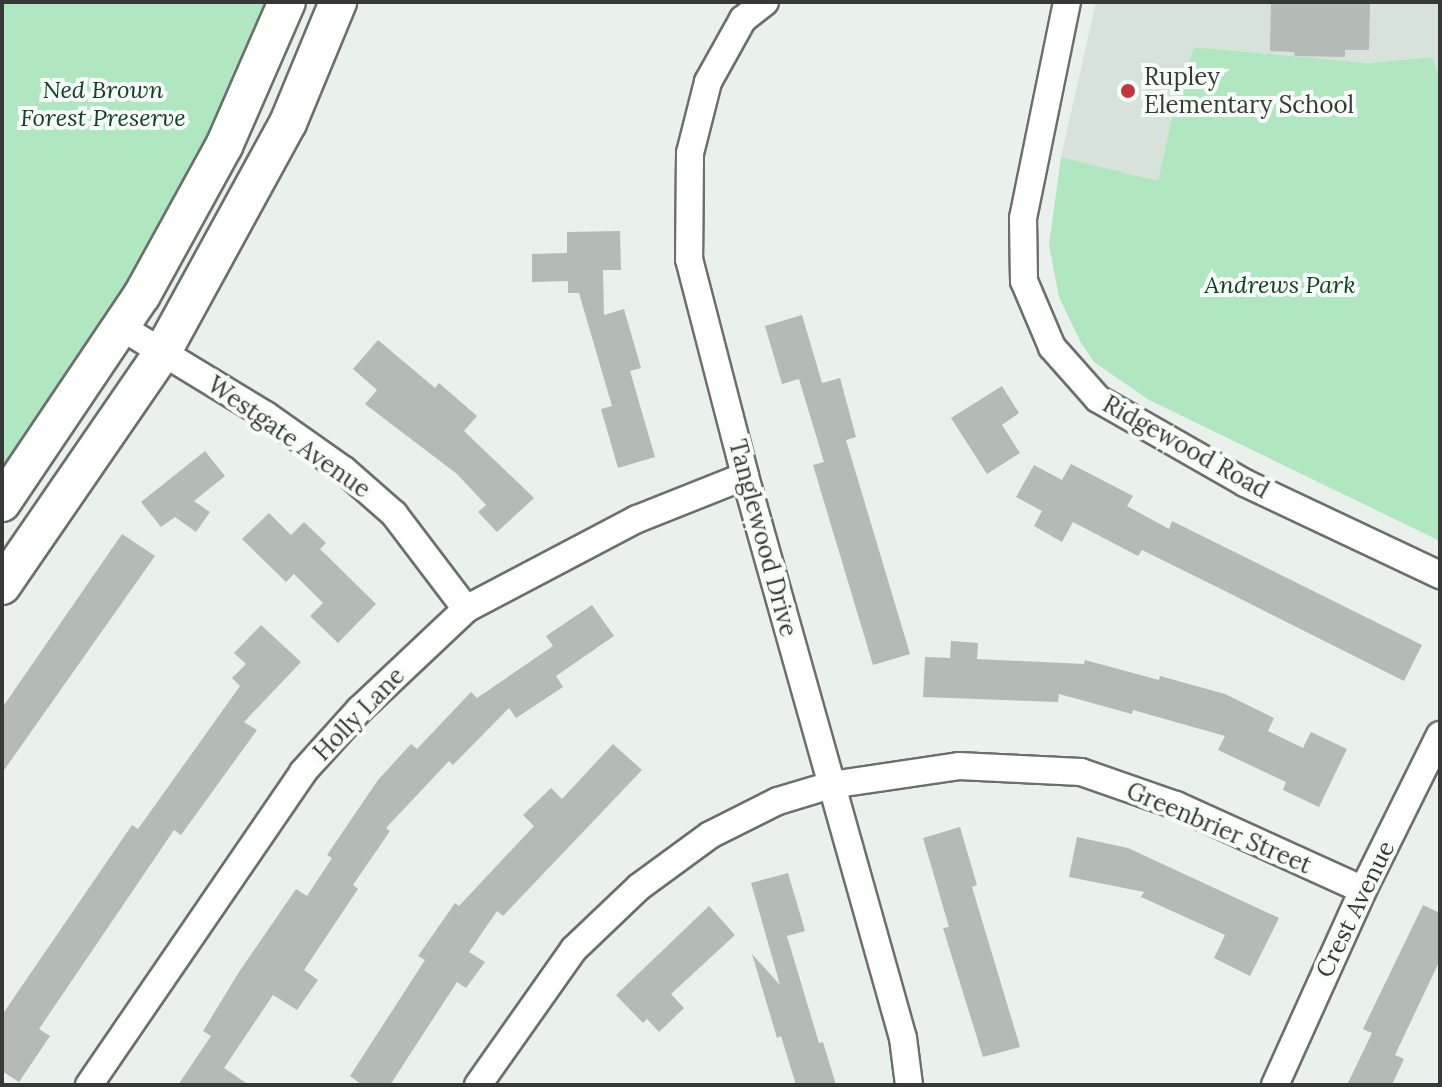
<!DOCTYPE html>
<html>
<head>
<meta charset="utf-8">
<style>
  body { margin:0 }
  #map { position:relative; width:1442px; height:1087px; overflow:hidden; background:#eaf0eb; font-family:Lora,serif }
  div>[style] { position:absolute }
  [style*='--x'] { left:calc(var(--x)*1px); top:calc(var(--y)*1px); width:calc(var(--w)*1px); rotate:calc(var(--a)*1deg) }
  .built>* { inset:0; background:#d7e3da }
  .green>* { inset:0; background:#b1e7c0 }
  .building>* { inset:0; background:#b4bab6 }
  .roads { filter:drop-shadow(2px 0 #6b706c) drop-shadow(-2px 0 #6b706c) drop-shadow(0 2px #6b706c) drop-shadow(0 -2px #6b706c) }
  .minor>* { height:26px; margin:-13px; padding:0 13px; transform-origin:13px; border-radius:13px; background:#fff }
  .secondary>* { height:36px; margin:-18px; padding:0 18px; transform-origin:18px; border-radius:18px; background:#fff }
  .dots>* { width:22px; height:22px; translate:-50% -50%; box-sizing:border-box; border:4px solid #f7fdf9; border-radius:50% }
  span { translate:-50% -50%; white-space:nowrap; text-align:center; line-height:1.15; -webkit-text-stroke:8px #f7fdf9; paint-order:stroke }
  .poi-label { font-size:24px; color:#373938 }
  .left { translate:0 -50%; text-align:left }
  .park-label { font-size:24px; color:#154025; font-style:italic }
  .street-label { font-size:24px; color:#373938 }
  .frame { position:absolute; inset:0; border:4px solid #373938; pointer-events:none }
</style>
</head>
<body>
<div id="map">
  <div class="built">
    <div style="clip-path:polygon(1096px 2px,1440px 2px,1440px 77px,1432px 57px,1368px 63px,1194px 47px,1175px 104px,1158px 181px,1061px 157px)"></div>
  </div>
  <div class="green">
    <div style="clip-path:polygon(2px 2px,287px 2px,257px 76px,2px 503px)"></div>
    <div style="clip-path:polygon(1194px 47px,1368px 63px,1432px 57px,1440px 77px,1440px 541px,1149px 400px,1094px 362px,1080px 341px,1059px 297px,1049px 245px,1061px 157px,1158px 181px,1175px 104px)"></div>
  </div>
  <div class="building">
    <div style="clip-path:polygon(1271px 2px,1370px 2px,1369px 50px,1345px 50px,1345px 57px,1295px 56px,1294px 52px,1270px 51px)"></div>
    <div style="clip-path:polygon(620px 231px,621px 270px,603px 270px,604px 315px,624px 309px,641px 368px,630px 371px,655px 457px,618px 468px,601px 409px,612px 406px,579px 293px,568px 293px,568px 281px,532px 282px,532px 254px,567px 253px,567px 232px)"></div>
    <div style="clip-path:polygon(802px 315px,822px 383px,840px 378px,856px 437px,846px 440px,910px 654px,873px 665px,813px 465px,824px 462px,799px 379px,782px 384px,765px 326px)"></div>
    <div style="clip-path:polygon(378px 340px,435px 388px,439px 383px,477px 416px,464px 431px,534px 498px,497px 532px,478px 512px,486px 505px,457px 474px,365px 404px,377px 390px,353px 369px)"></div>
    <div style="clip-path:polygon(1002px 386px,1019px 413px,1002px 425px,1020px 453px,987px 474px,951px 418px)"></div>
    <div style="clip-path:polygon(205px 451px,225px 476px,194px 501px,210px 512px,196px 532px,175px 517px,161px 527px,141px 502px)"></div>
    <div style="clip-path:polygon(1071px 464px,1133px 496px,1127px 506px,1169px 529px,1172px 521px,1422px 645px,1404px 681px,1221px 589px,1142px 550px,1138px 556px,1073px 522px,1062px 542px,1034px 526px,1042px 511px,1016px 497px,1034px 465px,1062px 480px)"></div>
    <div style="clip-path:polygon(269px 513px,291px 535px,304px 522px,326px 543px,320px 549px,376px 604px,338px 643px,310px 616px,323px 603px,294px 574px,286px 582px,242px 539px)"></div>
    <div style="clip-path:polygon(122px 534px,155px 556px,2px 773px,2px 708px)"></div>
    <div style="clip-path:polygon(592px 605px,614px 636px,556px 676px,563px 687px,516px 718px,509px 708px,453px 765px,449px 761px,386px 828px,390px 831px,353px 885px,358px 889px,304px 970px,318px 980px,297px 1010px,273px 995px,224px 1068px,249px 1085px,178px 1085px,211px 1036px,203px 1031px,239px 972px,296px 889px,307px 896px,332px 858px,327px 855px,378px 780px,411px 744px,417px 749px,471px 692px,477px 698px,553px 646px,546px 636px)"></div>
    <div style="clip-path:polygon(261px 625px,301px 662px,244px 722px,257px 730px,181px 835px,174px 830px,39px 1029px,50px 1036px,19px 1082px,2px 1071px,2px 1015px,132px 825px,138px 829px,240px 686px,232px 678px,246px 664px,234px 653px)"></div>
    <div style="clip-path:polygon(951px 641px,978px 643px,977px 659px,1084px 664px,1085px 660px,1159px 680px,1160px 676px,1225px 694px,1274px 718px,1268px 731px,1303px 748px,1311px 732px,1347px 749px,1319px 807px,1283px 790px,1286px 782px,1218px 750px,1225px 736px,1133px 710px,1132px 714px,1059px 694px,1058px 702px,923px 697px,925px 657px,950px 658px)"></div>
    <div style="clip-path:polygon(613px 744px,642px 770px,503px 916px,497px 911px,469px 952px,485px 962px,466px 988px,457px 982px,390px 1085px,362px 1085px,350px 1076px,425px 960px,418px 956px,455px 903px,459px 906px,534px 826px,523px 815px,551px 788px,562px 799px)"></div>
    <div style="clip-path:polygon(960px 827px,977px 885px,972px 887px,1020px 1047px,983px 1057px,943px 928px,949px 927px,923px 838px)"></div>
    <div style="clip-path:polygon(1077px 837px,1128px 848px,1279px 918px,1250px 976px,1214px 958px,1225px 935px,1141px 897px,1144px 892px,1069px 877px)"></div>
    <div style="clip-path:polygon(788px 873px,805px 931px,787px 936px,819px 1043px,823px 1042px,836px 1085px,796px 1085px,781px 1036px,777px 1038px,752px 954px,780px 985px,751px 883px)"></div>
    <div style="clip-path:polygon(1423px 905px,1440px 913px,1440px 960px,1395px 1055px,1404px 1059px,1392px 1085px,1347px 1085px,1372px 1033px,1363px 1029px)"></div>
    <div style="clip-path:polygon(709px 906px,735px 935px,671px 994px,684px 1008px,659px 1032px,647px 1019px,643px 1023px,616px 995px)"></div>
  </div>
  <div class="roads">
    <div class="minor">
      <div style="--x:765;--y:2;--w:28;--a:142"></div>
      <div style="--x:743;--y:19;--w:72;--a:119.1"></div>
      <div style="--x:708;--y:82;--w:73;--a:104.2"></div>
      <div style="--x:690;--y:153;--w:106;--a:90.5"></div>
      <div style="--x:689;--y:259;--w:224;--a:75.5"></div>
      <div style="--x:745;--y:476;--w:584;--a:74.3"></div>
      <div style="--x:903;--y:1038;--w:47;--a:82.7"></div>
      <div style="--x:1067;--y:2;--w:220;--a:101.5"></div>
      <div style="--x:1023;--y:218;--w:63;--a:89.1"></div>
      <div style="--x:1024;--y:281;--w:72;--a:67"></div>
      <div style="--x:1052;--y:347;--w:69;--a:48.5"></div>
      <div style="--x:1098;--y:399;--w:169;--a:29.7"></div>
      <div style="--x:1245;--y:483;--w:216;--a:25.3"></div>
      <div style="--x:121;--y:327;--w:170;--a:31.3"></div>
      <div style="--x:266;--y:415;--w:95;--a:35.2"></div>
      <div style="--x:344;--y:470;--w:67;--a:41.3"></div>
      <div style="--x:394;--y:514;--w:119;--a:52.8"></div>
      <div style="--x:89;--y:1085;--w:379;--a:-55.6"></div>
      <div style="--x:303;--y:772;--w:85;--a:-47.9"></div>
      <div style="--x:360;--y:709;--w:146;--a:-43.3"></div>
      <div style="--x:466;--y:609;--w:193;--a:-27.8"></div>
      <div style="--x:637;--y:519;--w:116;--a:-21.7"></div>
      <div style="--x:478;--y:1085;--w:166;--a:-54.8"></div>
      <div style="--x:574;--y:949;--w:90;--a:-43.6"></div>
      <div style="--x:639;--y:887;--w:88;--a:-36.2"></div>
      <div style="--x:710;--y:835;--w:76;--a:-26.6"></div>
      <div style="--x:778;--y:801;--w:55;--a:-16.8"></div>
      <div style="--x:831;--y:785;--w:129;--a:-8.4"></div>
      <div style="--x:959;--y:766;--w:122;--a:2.8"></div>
      <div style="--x:1081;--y:772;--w:101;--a:19.2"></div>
      <div style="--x:1176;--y:805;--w:205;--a:24.4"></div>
      <div style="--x:1275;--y:1085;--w:214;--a:-65.7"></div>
      <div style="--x:1363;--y:890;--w:173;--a:-63.6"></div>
    </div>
    <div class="secondary">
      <div style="--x:2;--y:503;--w:251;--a:-56.1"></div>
      <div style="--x:142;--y:295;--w:170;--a:-61.2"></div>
      <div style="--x:224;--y:146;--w:157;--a:-66.4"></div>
      <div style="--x:2;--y:586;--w:283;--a:-55.5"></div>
      <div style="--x:162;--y:353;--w:262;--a:-61.3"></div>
      <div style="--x:288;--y:123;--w:131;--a:-67.5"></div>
    </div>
  </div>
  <div class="dots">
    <div style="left:1128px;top:91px;background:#c4343f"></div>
  </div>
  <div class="poi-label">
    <span class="left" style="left:1144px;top:91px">Rupley<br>Elementary School</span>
  </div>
  <div class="park-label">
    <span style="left:103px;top:104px">Ned Brown<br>Forest Preserve</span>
    <span style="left:1280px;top:285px">Andrews Park</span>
  </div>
  <div class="street-label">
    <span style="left:289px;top:437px;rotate:35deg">Westgate Avenue</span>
    <span style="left:1186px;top:447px;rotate:29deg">Ridgewood Road</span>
    <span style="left:763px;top:538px;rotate:75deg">Tanglewood Drive</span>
    <span style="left:359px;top:714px;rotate:-46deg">Holly Lane</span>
    <span style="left:1219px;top:828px;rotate:23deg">Greenbrier Street</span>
    <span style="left:1355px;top:909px;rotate:-64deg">Crest Avenue</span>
  </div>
  <div class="frame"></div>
</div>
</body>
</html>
